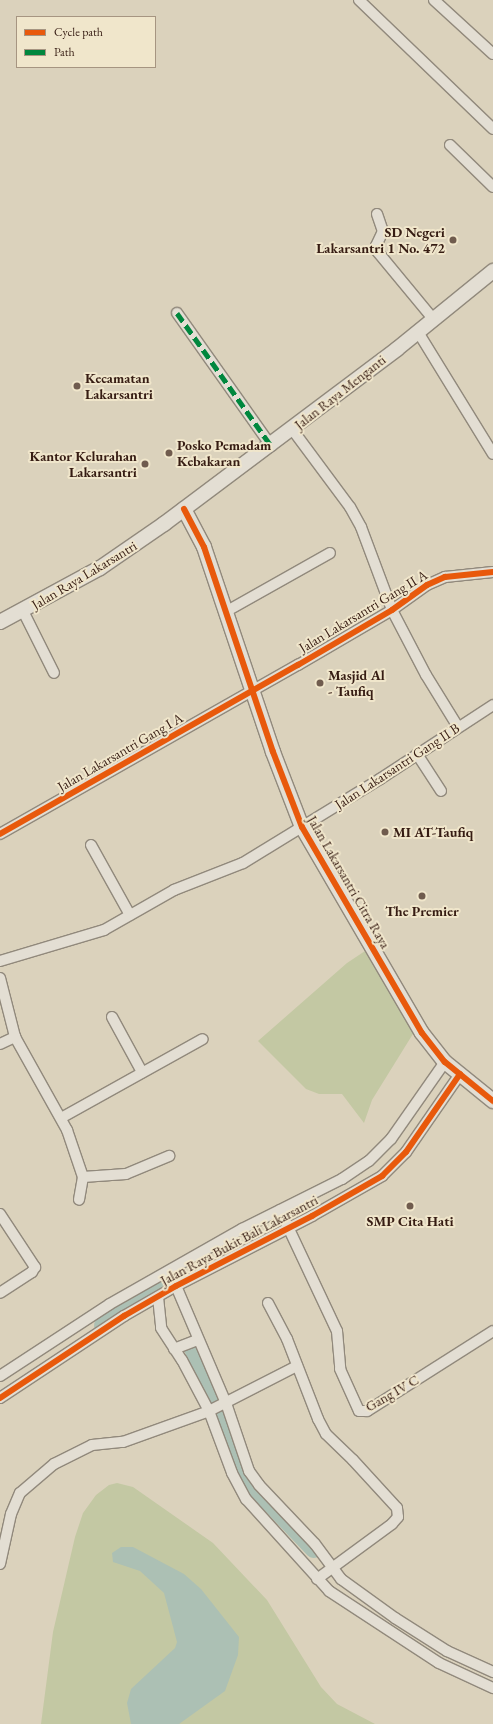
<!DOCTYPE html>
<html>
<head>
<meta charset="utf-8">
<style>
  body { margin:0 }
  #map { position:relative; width:493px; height:1724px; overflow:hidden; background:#dbd2bc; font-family:"EB Garamond",serif }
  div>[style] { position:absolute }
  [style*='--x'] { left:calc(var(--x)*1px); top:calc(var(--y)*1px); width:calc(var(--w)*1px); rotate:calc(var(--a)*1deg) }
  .green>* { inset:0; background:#c3c8a3 }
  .water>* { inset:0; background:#acc0b4 }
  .river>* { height:17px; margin:-8.5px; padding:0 8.5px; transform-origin:8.5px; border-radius:8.5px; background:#acc0b4 }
  .roads { filter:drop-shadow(1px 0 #91897c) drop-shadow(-1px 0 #91897c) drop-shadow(0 1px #91897c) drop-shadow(0 -1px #91897c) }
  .street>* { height:10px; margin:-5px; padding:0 5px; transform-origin:5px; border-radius:5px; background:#e3ded3 }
  .secondary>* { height:14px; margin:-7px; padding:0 7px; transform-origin:7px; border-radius:7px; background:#e3ded3 }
  .quiet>* { height:5px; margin-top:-2.5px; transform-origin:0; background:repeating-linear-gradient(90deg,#00873e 0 10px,transparent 0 15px) }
  .cycleway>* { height:6px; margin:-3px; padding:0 3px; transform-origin:3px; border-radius:3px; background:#e8590c }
  .dots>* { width:11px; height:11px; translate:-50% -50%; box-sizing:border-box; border:2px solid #f0e6cb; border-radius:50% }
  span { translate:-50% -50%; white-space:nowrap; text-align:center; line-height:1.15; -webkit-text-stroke:4px #f0e6cb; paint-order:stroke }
  .poi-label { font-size:14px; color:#361c13; font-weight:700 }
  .right { translate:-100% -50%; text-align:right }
  .left { translate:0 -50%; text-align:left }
  .street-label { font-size:14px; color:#361c13 }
  .legend { position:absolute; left:16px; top:16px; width:140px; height:52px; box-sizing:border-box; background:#f0e6cb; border:1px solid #a69581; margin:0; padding:5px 7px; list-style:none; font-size:12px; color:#361c13 }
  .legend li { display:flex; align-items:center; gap:8px; height:20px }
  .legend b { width:20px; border:1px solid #a69581 }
</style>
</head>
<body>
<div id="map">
  <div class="green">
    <div style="clip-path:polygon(368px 949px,416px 1029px,372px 1100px,364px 1123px,342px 1094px,319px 1094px,306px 1089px,258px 1041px,347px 963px)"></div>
    <div style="clip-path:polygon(117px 1483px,133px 1487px,213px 1543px,267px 1600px,321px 1687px,337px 1704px,375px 1724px,41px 1724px,53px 1632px,75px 1537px,83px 1513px,96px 1495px,109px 1485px)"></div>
  </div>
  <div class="water">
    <div style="clip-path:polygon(121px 1547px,133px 1547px,184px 1574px,201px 1589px,239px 1637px,238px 1655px,225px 1691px,179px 1724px,131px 1724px,127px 1703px,131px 1689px,175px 1648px,177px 1642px,164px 1593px,140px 1571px,113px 1562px,112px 1553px)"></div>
  </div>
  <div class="river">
    <div style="--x:102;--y:1325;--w:70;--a:-33.9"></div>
    <div style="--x:192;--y:1348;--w:52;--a:67.4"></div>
    <div style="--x:221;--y:1418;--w:75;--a:64.8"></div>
    <div style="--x:253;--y:1486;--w:87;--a:46.4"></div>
  </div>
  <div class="roads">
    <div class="street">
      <div style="--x:359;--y:0;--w:186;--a:43.9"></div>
      <div style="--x:434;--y:0;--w:80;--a:42.5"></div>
      <div style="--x:450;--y:145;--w:60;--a:44.3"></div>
      <div style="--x:377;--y:214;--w:18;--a:71"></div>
      <div style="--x:383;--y:231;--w:17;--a:115"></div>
      <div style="--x:376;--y:246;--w:5;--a:79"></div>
      <div style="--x:377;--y:251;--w:89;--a:50.4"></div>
      <div style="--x:177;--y:313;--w:163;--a:54.7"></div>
      <div style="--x:418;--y:332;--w:143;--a:58.4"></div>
      <div style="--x:292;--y:429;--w:97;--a:53.4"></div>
      <div style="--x:350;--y:507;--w:23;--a:61"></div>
      <div style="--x:361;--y:527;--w:89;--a:69.5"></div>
      <div style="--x:392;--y:610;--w:73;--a:62.4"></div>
      <div style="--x:426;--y:675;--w:61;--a:58.4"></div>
      <div style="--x:23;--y:611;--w:69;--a:63.4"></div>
      <div style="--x:227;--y:611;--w:118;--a:-29.4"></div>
      <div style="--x:417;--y:754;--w:44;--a:57"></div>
      <div style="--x:0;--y:834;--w:343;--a:-29.6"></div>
      <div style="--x:298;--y:665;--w:109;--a:-30.3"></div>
      <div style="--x:392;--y:610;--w:43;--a:-35.5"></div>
      <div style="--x:427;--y:585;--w:20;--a:-24"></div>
      <div style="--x:445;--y:577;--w:48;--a:-5.9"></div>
      <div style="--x:91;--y:845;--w:80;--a:60.9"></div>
      <div style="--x:0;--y:961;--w:109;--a:-16.6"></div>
      <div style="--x:104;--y:930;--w:81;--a:-29.7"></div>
      <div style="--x:174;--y:890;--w:74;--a:-21.4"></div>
      <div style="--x:243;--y:863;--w:161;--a:-31.5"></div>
      <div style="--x:380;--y:779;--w:135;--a:-33.2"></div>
      <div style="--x:0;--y:978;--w:61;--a:75.7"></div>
      <div style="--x:15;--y:1037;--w:107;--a:60.8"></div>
      <div style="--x:67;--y:1130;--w:50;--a:71.2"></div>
      <div style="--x:83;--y:1177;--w:23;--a:100"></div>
      <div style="--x:112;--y:1017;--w:63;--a:61.4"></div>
      <div style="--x:0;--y:1044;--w:17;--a:-25"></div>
      <div style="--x:61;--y:1118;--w:162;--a:-29.1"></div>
      <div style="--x:83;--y:1177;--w:43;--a:-4"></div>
      <div style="--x:126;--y:1174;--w:47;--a:-22.7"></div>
      <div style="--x:280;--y:1210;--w:134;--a:64.8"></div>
      <div style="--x:337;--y:1331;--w:38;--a:85"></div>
      <div style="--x:340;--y:1369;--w:46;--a:65.7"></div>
      <div style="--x:359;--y:1411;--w:8;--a:0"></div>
      <div style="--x:367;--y:1411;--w:149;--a:-32.4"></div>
      <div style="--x:0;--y:1214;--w:64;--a:56.6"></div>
      <div style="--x:35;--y:1267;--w:6;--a:121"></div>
      <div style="--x:32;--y:1272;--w:38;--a:147"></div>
      <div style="--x:176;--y:1286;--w:127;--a:66.9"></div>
      <div style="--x:226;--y:1403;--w:72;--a:71.3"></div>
      <div style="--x:249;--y:1471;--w:17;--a:54"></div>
      <div style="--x:259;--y:1485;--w:81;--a:46.5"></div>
      <div style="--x:315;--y:1544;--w:44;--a:53.4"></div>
      <div style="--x:341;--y:1579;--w:67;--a:35.8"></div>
      <div style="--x:395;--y:1618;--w:62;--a:32.4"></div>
      <div style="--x:447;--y:1651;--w:51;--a:24.5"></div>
      <div style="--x:158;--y:1297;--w:31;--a:84"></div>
      <div style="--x:161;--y:1328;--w:38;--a:57"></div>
      <div style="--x:182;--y:1360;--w:58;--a:62.1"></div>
      <div style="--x:209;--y:1411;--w:66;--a:69.6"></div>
      <div style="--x:232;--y:1473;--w:30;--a:62"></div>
      <div style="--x:246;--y:1499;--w:124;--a:47.9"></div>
      <div style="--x:329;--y:1591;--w:131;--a:33.2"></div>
      <div style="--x:439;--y:1663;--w:60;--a:24.8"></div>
      <div style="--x:268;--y:1303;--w:41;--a:62.2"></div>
      <div style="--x:287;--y:1339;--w:86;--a:68.8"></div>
      <div style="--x:318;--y:1419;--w:17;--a:62"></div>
      <div style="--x:326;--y:1434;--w:37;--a:44"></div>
      <div style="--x:353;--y:1460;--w:65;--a:47.5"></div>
      <div style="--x:397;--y:1508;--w:9;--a:84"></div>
      <div style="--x:398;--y:1517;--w:9;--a:131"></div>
      <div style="--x:392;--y:1524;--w:93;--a:143.7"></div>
      <div style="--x:174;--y:1349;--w:25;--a:-21"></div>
      <div style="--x:0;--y:1376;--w:131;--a:-33.2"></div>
      <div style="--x:110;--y:1304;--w:152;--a:-29.6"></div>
      <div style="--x:242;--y:1229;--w:112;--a:-26.6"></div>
      <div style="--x:342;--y:1179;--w:32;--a:-34"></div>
      <div style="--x:369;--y:1161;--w:31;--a:-45"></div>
      <div style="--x:391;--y:1139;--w:94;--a:-55"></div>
      <div style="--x:0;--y:1398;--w:149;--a:-33.5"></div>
      <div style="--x:124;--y:1316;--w:60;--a:-30"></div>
      <div style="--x:176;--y:1286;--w:153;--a:-27.2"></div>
      <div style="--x:312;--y:1216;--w:81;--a:-29.7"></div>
      <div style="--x:382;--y:1176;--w:34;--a:-45"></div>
      <div style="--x:406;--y:1152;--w:95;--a:-55.3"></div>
      <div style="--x:0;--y:1564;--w:51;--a:-77.6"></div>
      <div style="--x:11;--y:1514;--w:23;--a:-67"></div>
      <div style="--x:20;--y:1493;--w:45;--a:-40.5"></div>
      <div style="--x:54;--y:1464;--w:42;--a:-26.6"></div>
      <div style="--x:92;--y:1445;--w:31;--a:-6"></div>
      <div style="--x:123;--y:1442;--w:91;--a:-19.8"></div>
      <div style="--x:209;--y:1411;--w:99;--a:-27.1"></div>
    </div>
    <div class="secondary">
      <div style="--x:184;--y:509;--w:43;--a:62.2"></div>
      <div style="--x:204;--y:547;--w:216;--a:71.4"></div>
      <div style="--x:273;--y:752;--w:80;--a:68.9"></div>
      <div style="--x:302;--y:827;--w:238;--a:59.8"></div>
      <div style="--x:422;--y:1033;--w:37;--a:52"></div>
      <div style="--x:445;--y:1062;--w:62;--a:39.1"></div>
      <div style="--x:0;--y:622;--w:114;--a:-28.4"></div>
      <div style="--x:100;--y:568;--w:78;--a:-34.5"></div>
      <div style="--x:164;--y:524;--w:291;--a:-36.9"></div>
      <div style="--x:397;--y:349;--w:124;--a:-39.1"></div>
    </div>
  </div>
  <div class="quiet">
    <div style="--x:177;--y:313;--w:163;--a:54.7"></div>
  </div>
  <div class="cycleway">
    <div style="--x:184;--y:509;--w:43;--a:62.2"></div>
    <div style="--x:204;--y:547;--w:216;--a:71.4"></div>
    <div style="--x:273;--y:752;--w:80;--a:68.9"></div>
    <div style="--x:302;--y:827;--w:238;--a:59.8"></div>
    <div style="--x:422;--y:1033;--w:37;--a:52"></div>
    <div style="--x:445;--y:1062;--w:62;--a:39.1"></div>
    <div style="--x:0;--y:834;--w:343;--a:-29.6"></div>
    <div style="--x:298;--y:665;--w:109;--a:-30.3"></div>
    <div style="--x:392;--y:610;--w:43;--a:-35.5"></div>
    <div style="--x:427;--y:585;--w:20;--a:-24"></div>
    <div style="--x:445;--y:577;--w:48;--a:-5.9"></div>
    <div style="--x:0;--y:1398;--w:149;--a:-33.5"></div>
    <div style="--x:124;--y:1316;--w:60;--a:-30"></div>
    <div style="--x:176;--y:1286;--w:153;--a:-27.2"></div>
    <div style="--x:312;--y:1216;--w:81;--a:-29.7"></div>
    <div style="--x:382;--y:1176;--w:34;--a:-45"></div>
    <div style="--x:406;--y:1152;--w:95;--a:-55.3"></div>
  </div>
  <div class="dots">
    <div style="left:453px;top:240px;background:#705c4e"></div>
    <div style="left:77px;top:386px;background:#705c4e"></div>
    <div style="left:169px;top:453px;background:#705c4e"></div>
    <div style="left:145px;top:464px;background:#705c4e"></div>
    <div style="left:320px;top:683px;background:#705c4e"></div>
    <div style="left:385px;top:832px;background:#705c4e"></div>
    <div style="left:422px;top:896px;background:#705c4e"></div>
    <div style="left:410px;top:1206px;background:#705c4e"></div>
  </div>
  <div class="poi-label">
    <span class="right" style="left:445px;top:240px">SD Negeri<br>Lakarsantri 1 No. 472</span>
    <span class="left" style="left:85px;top:386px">Kecamatan<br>Lakarsantri</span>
    <span class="left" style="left:177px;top:453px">Posko Pemadam<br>Kebakaran</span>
    <span class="right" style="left:137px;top:464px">Kantor Kelurahan<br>Lakarsantri</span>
    <span class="left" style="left:328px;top:683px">Masjid Al<br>- Taufiq</span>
    <span class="left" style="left:393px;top:832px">MI AT-Taufiq</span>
    <span style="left:422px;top:911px">The Premier</span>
    <span style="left:410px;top:1221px">SMP Cita Hati</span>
  </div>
  <div class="street-label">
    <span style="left:340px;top:392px;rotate:-38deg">Jalan Raya Menganti</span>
    <span style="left:84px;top:575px;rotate:-31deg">Jalan Raya Lakarsantri</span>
    <span style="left:363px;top:611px;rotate:-31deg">Jalan Lakarsantri Gang II A</span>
    <span style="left:120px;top:752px;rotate:-30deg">Jalan Lakarsantri Gang I A</span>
    <span style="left:397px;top:766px;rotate:-33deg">Jalan Lakarsantri Gang II B</span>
    <span style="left:349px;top:882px;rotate:60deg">Jalan Lakarsantri Citra Raya</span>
    <span style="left:239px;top:1240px;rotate:-28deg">Jalan Raya Bukit Bali Lakarsantri</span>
    <span style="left:392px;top:1393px;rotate:-30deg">Gang IV C</span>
  </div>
  <ul class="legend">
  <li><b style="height:5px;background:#e8590c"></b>Cycle path</li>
  <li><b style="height:5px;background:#00873e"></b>Path</li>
  </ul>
</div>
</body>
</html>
